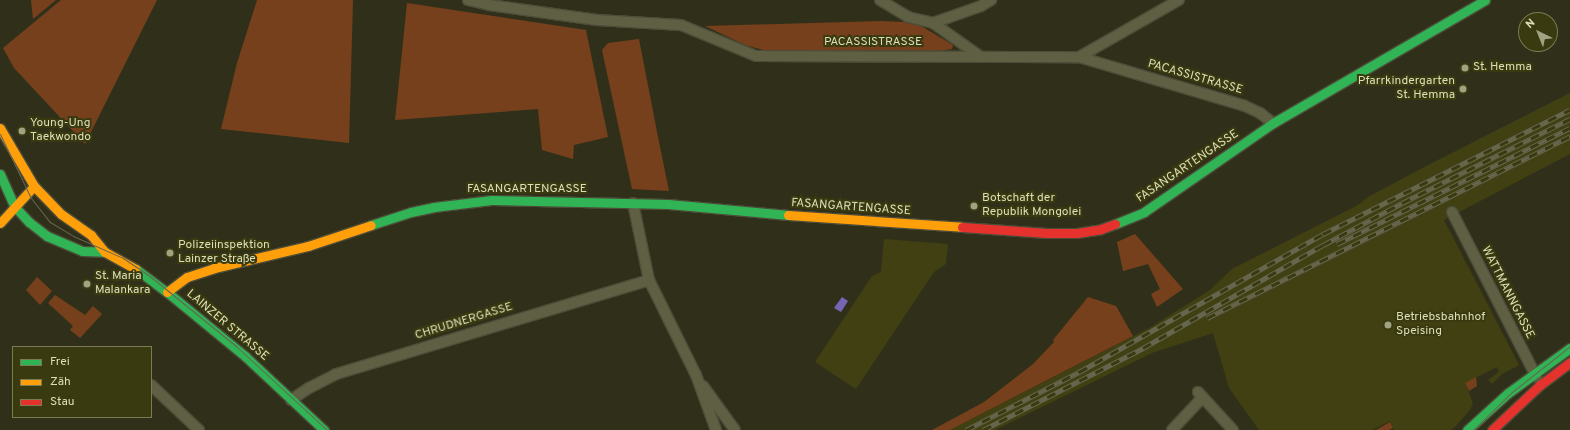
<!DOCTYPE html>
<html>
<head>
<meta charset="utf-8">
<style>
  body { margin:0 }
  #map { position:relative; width:1570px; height:430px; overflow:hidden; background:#30301a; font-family:Overpass,sans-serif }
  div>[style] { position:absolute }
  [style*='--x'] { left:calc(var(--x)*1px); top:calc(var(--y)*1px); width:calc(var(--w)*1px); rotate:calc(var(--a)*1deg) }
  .built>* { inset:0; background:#404013 }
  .green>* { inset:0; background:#77401c }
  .water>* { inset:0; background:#7466b5 }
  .roads { filter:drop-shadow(1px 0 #4c4c38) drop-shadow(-1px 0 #4c4c38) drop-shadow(0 1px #4c4c38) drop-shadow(0 -1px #4c4c38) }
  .street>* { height:10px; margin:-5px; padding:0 5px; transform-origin:5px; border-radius:5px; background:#5f5f43 }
  .fast>* { height:9px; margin:-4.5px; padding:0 4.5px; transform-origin:4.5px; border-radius:4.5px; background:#30b455 }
  .slow>* { height:9px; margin:-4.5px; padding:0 4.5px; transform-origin:4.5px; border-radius:4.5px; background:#ff9f0a }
  .jam>* { height:9px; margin:-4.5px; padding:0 4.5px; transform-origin:4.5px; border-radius:4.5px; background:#e5322d }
  .tram>* { height:1px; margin:-0.5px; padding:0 0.5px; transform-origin:0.5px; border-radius:0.5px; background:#66664f }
  .rail>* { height:4.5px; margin-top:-2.25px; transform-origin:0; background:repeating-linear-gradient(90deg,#3a3a10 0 9px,#66664f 0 18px); box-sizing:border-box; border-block:1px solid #66664f }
  .dots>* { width:11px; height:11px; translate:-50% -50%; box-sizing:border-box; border:2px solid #3a3a10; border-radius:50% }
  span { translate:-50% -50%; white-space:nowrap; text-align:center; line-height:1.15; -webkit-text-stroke:4px #3a3a10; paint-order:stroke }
  .street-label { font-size:12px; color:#dddfb8 }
  .poi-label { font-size:12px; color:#dddfb8 }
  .left { translate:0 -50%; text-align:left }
  .right { translate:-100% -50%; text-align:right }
  .legend { position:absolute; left:12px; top:346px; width:140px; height:72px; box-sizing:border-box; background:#3a3a10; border:1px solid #7b7c53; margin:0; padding:5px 7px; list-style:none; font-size:12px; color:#dddfb8 }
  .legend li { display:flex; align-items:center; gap:8px; height:20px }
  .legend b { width:20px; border:1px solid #7b7c53 }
  .north { position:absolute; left:1518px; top:12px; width:40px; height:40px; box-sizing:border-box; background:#3a3a10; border:1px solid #7b7c53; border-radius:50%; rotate:317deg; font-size:11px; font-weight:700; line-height:16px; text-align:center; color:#dddfb8 }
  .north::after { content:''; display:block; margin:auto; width:14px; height:18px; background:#a0a281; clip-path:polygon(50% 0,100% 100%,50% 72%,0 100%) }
</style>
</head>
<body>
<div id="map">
  <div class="built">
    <div style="clip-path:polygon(1570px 93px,1570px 154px,1444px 220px,1519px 365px,1502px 374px,1492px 384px,1488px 380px,1499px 372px,1497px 367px,1465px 383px,1473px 403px,1470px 410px,1454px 428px,1450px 430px,1394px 430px,1390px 421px,1372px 430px,1259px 430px,1229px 388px,1213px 333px,1152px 353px,995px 430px,950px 430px,1151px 327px,1210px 290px,1232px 269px,1358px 205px,1368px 197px,1432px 163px)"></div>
    <div style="clip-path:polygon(884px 239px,948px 244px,946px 264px,934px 272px,856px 389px,815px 362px,872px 276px,881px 272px)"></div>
  </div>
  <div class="green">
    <div style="clip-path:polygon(31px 0,56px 0,33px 19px)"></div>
    <div style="clip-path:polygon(61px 0,157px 0,85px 144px,14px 68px,3px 48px)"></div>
    <div style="clip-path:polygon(257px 0,353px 0,349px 143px,221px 129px,237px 63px)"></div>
    <div style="clip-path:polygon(407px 3px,586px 30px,608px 137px,574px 145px,573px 159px,542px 150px,538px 109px,395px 120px)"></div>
    <div style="clip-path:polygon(881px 21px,904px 22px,921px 26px,953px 45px,952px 49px,939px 51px,767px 51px,745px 45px,705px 26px)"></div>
    <div style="clip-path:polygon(639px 39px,657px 132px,669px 191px,632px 189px,602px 50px,608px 43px)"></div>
    <div style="clip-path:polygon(1135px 234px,1183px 289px,1157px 307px,1151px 294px,1160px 289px,1148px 264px,1123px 271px,1117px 242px)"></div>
    <div style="clip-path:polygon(37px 277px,52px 291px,40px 305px,26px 290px)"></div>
    <div style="clip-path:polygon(55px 295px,85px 315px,93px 306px,102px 314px,80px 338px,70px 330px,73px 326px,48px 303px)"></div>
    <div style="clip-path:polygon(1088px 297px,1116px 306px,1133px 336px,950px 430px,932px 430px,984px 402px,1033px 364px,1054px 342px,1053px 340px)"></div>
    <div style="clip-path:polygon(1476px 377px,1477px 386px,1469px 391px,1465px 383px)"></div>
    <div style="clip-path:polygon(1390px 422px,1393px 428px,1389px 430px,1376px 430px)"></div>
  </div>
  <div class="water">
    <div style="clip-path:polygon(842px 297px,848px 301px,841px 312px,834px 308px)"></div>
  </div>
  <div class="roads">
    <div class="street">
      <div style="--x:468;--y:0;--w:22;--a:13"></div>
      <div style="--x:489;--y:5;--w:109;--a:7.9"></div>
      <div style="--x:597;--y:20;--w:84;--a:3.4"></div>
      <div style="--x:681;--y:25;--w:81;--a:22.5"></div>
      <div style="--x:756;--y:56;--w:323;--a:0.2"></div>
      <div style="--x:1079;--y:57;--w:173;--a:16.4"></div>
      <div style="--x:1245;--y:106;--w:17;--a:25"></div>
      <div style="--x:1260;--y:113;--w:16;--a:38"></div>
      <div style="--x:880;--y:0;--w:33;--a:31"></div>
      <div style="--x:908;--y:17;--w:26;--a:13"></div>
      <div style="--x:933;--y:23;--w:51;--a:-19.5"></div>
      <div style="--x:981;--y:6;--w:12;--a:-31"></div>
      <div style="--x:933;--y:23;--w:59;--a:35.3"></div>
      <div style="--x:1079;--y:57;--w:115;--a:-29.7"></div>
      <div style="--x:633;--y:203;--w:79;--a:78.3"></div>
      <div style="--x:649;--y:280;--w:106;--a:63.7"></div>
      <div style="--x:696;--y:375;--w:59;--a:70"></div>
      <div style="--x:1452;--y:212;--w:186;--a:62.9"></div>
      <div style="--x:151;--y:385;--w:66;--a:43.2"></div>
      <div style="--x:703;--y:386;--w:54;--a:54"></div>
      <div style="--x:1198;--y:392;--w:52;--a:47.4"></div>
      <div style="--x:291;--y:400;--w:22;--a:-34"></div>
      <div style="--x:309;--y:388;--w:30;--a:-27"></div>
      <div style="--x:336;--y:374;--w:327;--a:-16.7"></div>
      <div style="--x:1172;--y:430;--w:45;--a:-46.8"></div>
    </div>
    <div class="fast">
      <div style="--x:0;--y:174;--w:36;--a:66"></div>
      <div style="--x:15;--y:207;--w:21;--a:47"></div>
      <div style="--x:29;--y:222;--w:23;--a:38"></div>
      <div style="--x:47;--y:236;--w:38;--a:23"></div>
      <div style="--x:82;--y:251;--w:23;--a:2"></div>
      <div style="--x:1115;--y:224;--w:31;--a:-22"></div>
      <div style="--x:1144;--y:212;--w:157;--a:-34.6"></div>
      <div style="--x:1273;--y:123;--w:245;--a:-30.1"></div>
      <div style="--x:371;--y:225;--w:42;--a:-18"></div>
      <div style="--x:411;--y:212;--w:24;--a:-12"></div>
      <div style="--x:434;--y:207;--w:58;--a:-6.9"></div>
      <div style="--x:492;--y:200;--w:176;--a:1.3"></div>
      <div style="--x:668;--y:204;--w:121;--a:5.2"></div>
      <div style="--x:136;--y:269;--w:39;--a:37"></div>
      <div style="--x:167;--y:292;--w:102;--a:39.4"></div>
      <div style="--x:246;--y:357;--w:107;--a:43.1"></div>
      <div style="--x:1467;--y:430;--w:55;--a:-42.1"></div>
      <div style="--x:1508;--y:393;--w:77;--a:-36"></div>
    </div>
    <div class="slow">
      <div style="--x:0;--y:128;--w:67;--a:59.6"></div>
      <div style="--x:34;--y:186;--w:39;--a:46"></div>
      <div style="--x:61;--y:214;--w:37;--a:35"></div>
      <div style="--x:91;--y:235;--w:22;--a:51"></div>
      <div style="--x:105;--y:252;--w:35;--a:29"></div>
      <div style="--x:788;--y:215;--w:174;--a:3.9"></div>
      <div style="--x:0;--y:223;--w:50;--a:-47.4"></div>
      <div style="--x:167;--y:292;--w:25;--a:-37"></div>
      <div style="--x:187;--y:277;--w:28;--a:-18"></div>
      <div style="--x:214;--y:268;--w:97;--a:-13.2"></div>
      <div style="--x:308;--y:246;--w:66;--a:-18.4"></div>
    </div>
    <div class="jam">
      <div style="--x:962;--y:227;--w:85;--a:4"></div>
      <div style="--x:1047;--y:233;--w:30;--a:0"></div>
      <div style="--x:1077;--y:233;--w:24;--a:-9"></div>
      <div style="--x:1101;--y:229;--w:15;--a:-20"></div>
      <div style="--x:1492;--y:430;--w:66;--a:-43.2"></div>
      <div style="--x:1540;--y:385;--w:38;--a:-37"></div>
    </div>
  </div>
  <div class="tram">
    <div style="--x:0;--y:134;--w:71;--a:64.2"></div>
    <div style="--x:31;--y:198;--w:31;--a:52"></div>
    <div style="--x:50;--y:222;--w:27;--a:31"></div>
    <div style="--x:73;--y:236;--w:55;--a:23.7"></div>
    <div style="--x:123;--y:258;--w:34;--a:34"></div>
    <div style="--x:151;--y:277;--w:111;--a:39.1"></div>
    <div style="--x:237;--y:347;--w:122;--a:42.7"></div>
    <div style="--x:1473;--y:430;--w:54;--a:-44.3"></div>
    <div style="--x:1512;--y:392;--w:74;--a:-38.4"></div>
  </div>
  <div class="rail">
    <div style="--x:1337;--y:244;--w:260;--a:-26.5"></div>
    <div style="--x:1207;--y:318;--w:406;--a:-26.6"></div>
    <div style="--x:966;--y:430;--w:127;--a:-27.2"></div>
    <div style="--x:1079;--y:372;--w:280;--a:-29.5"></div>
    <div style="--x:1323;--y:234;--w:276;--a:-26.7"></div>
    <div style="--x:983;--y:430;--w:180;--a:-27.1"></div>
    <div style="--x:1143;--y:348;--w:207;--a:-29.8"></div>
    <div style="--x:1323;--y:245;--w:89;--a:-28"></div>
    <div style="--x:1402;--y:203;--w:188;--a:-26.6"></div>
  </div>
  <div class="dots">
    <div style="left:1465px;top:68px;background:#a0a281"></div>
    <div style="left:1463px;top:89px;background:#a0a281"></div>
    <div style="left:22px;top:131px;background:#a0a281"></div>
    <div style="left:974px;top:206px;background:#a0a281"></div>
    <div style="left:170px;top:253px;background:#a0a281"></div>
    <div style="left:87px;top:284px;background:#a0a281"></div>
    <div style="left:1388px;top:325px;background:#a0a281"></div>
  </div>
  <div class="street-label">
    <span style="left:873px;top:43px">PACASSISTRASSE</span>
    <span style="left:1195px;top:78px;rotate:16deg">PACASSISTRASSE</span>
    <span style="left:1188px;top:167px;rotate:-34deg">FASANGARTENGASSE</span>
    <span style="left:527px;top:190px">FASANGARTENGASSE</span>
    <span style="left:851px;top:208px;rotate:4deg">FASANGARTENGASSE</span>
    <span style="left:1507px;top:293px;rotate:63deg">WATTMANNGASSE</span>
    <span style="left:464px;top:322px;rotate:-17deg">CHRUDNERGASSE</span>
    <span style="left:227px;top:326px;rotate:40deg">LAINZER STRASSE</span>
  </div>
  <div class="poi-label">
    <span class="left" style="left:1473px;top:68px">St. Hemma</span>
    <span class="right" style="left:1455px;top:89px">Pfarrkindergarten<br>St. Hemma</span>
    <span class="left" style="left:30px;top:131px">Young-Ung<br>Taekwondo</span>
    <span class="left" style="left:982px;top:206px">Botschaft der<br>Republik Mongolei</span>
    <span class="left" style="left:178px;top:253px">Polizeiinspektion<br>Lainzer Straße</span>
    <span class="left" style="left:95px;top:284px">St. Maria<br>Malankara</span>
    <span class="left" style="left:1396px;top:325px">Betriebsbahnhof<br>Speising</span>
  </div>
  <ul class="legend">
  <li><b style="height:5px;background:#30b455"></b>Frei</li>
  <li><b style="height:5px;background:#ff9f0a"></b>Zäh</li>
  <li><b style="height:5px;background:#e5322d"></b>Stau</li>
  </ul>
  <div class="north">N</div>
</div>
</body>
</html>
